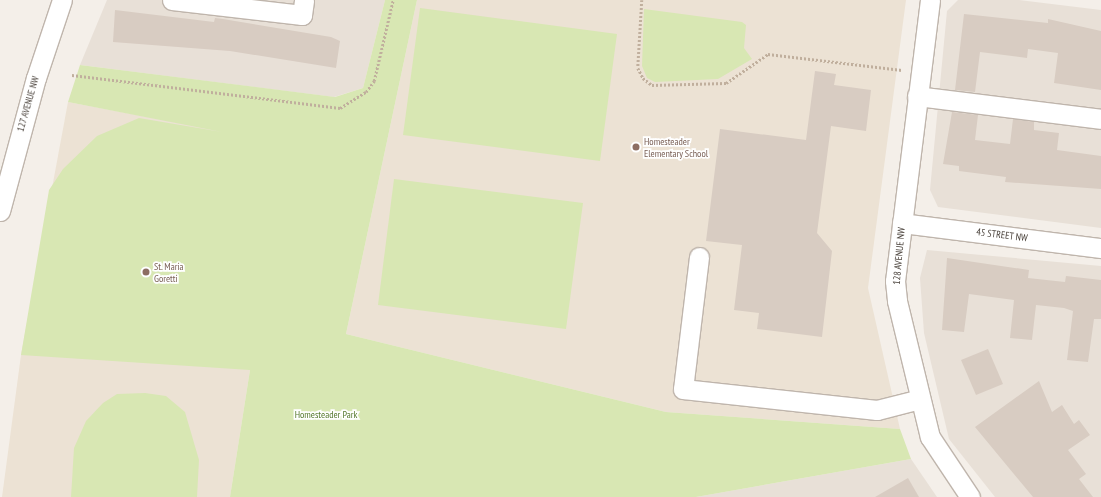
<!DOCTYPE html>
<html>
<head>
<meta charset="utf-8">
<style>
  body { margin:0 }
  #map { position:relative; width:1101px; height:497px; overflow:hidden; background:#f4efe9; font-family:"PT Sans Narrow",sans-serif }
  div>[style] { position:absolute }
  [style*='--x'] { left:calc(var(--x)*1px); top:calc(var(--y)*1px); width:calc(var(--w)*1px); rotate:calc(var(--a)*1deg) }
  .residential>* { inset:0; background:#e8e0d7 }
  .education>* { inset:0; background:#ece2d4 }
  .green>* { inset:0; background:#d8e7b3 }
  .building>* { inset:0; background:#d8ccc2 }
  .path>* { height:2.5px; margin-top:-1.25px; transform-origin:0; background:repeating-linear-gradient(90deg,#c0af9d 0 2px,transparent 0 4px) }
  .roads { filter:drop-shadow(1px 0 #bfb5ac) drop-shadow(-1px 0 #bfb5ac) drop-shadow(0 1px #bfb5ac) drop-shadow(0 -1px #bfb5ac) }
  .minor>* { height:19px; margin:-9.5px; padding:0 9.5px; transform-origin:9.5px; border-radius:9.5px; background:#fff }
  .dots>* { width:11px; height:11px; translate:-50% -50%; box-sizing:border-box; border:2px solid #fff; border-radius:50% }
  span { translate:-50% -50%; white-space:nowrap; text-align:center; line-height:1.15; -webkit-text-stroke:3.5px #fff; paint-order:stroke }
  .street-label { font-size:10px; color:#473f38 }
  .education-label { font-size:10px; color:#785e54 }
  .left { translate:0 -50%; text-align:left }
  .park-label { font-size:10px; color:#55782c }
</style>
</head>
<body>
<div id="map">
  <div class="residential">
    <div style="clip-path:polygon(107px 0,385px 0,363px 88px,334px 97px,80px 65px)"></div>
    <div style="clip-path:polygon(958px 0,1019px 0,1101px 10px,1101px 228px,938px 207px,930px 190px,947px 11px)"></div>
    <div style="clip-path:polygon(927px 250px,1101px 266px,1101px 497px,995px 497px,949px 439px,924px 333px,920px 278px)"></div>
    <div style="clip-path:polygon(911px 459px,937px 497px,696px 497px)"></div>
  </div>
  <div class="education">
    <div style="clip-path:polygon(417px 0,906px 0,868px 288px,900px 429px,666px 412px,346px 334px)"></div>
    <div style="clip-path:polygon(68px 102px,248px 136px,250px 370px,230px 497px,2px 497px,21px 355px)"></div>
  </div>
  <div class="green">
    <div style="clip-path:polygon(385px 0,417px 0,346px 334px,666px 412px,900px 429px,911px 459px,696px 497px,230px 497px,250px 370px,21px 355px,49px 190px,63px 169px,97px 136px,139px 118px,222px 132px,68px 102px,80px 65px,335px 97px,363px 88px)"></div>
    <div style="clip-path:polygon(420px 8px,617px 34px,600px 161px,403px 135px)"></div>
    <div style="clip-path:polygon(644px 9px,742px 22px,746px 25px,744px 48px,752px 59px,718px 79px,655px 82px,647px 78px,642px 66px)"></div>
    <div style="clip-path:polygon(394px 179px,583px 203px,566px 329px,378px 305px)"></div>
    <div style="clip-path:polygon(145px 393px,166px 396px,185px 412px,199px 460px,197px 497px,71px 497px,74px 448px,86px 421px,103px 403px,117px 394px)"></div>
  </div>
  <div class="building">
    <div style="clip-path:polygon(115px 10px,214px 22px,215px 18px,223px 19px,331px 37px,340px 41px,336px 68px,230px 51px,113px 42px)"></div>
    <div style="clip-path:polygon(964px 14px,1048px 23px,1048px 19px,1101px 31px,1101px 90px,1054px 83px,1058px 53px,1028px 49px,1027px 58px,980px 52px,975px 92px,955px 90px)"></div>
    <div style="clip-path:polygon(815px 71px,836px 74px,834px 85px,871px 90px,866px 131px,831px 126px,817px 233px,832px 251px,822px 337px,757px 329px,759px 313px,734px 310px,742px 245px,706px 241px,720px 129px,806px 140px)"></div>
    <div style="clip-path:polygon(952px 112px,978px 115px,975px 140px,1010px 144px,1013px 119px,1034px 122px,1034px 130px,1059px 133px,1057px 150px,1101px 156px,1101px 189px,1005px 182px,1006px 177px,959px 171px,959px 166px,943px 164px)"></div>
    <div style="clip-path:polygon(947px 258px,1029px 270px,1028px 278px,1065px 282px,1066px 276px,1101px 280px,1101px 319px,1094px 319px,1088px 362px,1067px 360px,1073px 311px,1064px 308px,1036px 305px,1032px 340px,1010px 338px,1014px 300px,969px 294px,964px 332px,942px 330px)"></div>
    <div style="clip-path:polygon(988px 349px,1003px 384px,976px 395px,961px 360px)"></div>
    <div style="clip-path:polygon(1039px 381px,1052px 412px,1062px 405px,1074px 424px,1079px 420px,1090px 435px,1068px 450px,1086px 474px,1079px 479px,1093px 497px,1033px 497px,975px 427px)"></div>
    <div style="clip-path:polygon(908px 478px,919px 497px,875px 497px)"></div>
  </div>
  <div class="path">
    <div style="--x:642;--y:0;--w:68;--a:93.4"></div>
    <div style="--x:638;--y:68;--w:11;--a:63"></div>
    <div style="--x:643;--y:78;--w:11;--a:38"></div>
    <div style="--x:652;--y:85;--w:74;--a:-1.5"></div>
    <div style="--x:726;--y:83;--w:51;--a:-34.6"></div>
    <div style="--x:768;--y:54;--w:135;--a:6.8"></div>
    <div style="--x:72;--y:75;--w:270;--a:7"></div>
    <div style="--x:340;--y:108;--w:31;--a:-32"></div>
    <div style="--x:366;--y:92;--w:14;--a:-54"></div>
    <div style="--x:374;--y:81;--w:83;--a:-76.8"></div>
  </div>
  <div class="roads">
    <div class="minor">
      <div style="--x:172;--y:0;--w:131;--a:6.6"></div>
      <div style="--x:302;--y:15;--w:15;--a:-82"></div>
      <div style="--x:930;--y:0;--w:283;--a:97.1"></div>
      <div style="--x:895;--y:281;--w:20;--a:84"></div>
      <div style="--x:897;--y:301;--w:140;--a:76.4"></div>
      <div style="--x:930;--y:437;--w:72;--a:56.3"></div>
      <div style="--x:917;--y:96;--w:185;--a:7.1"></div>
      <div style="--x:0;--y:211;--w:138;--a:-74.9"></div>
      <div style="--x:36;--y:78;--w:82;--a:-71.6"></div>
      <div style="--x:902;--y:223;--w:201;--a:7.2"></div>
      <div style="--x:699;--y:257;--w:133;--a:96.9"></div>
      <div style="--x:683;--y:389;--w:195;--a:6.2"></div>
      <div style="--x:877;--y:410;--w:44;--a:-14.3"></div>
    </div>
  </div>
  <div class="dots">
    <div style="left:636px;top:147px;background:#8d6e63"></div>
    <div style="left:146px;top:272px;background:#8d6e63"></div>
  </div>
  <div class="street-label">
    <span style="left:28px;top:104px;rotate:-74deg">127 AVENUE NW</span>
    <span style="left:1002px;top:235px;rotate:7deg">45 STREET NW</span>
    <span style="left:899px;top:256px;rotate:-85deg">128 AVENUE NW</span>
  </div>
  <div class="education-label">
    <span class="left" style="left:644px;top:147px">Homesteader<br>Elementary School</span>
    <span class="left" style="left:154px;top:272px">St. Maria<br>Goretti</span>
  </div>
  <div class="park-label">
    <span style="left:326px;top:415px">Homesteader Park</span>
  </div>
</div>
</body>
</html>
